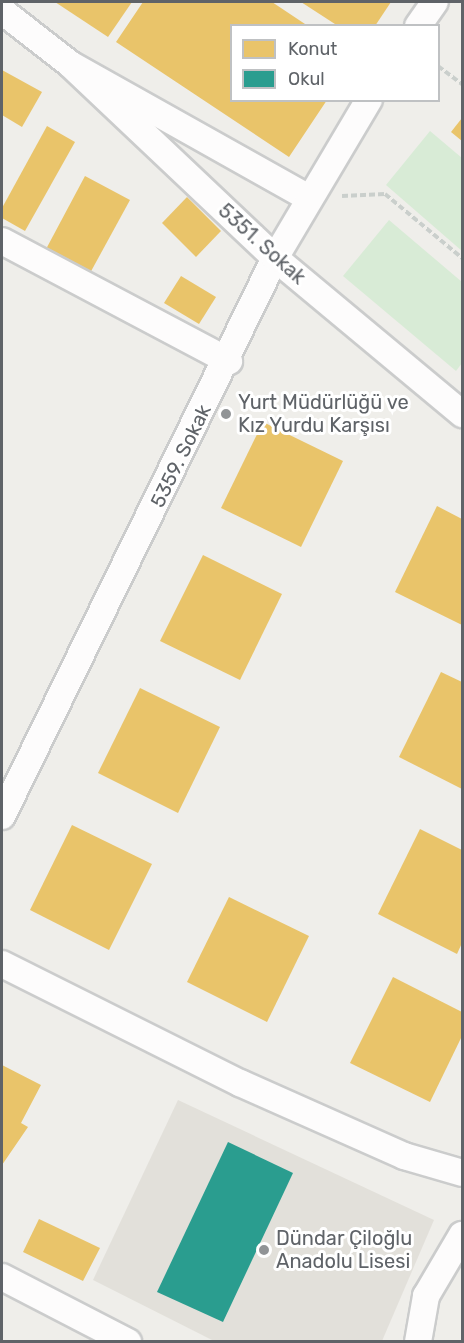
<!DOCTYPE html>
<html>
<head>
<meta charset="utf-8">
<style>
  body { margin:0 }
  #map { position:relative; width:464px; height:1343px; overflow:hidden; background:#efeeea; font-family:Rubik,sans-serif }
  div>[style] { position:absolute }
  [style*='--x'] { left:calc(var(--x)*1px); top:calc(var(--y)*1px); width:calc(var(--w)*1px); rotate:calc(var(--a)*1deg) }
  .education>* { inset:0; background:#e2e0da }
  .green>* { inset:0; background:#d8ebd6 }
  .homes>* { inset:0; background:#e9c46a }
  .schools>* { inset:0; background:#2a9d8f }
  .path>* { height:4px; margin-top:-2px; transform-origin:0; background:repeating-linear-gradient(90deg,#cacfcc 0 6px,transparent 0 9px) }
  .roads { filter:drop-shadow(2px 0 #cbcccc) drop-shadow(-2px 0 #cbcccc) drop-shadow(0 2px #cbcccc) drop-shadow(0 -2px #cbcccc) }
  .minor>* { height:26px; margin:-13px; padding:0 13px; transform-origin:13px; border-radius:13px; background:#fdfcfc }
  .dots>* { width:16px; height:16px; translate:-50% -50%; box-sizing:border-box; border:3px solid #fff; border-radius:50% }
  span { translate:-50% -50%; white-space:nowrap; text-align:center; line-height:1.15; -webkit-text-stroke:6px #fff; paint-order:stroke }
  .street-label { font-size:20px; color:#5f6368 }
  .poi-label { font-size:20px; color:#5f6368 }
  .left { translate:0 -50%; text-align:left }
  .frame { position:absolute; inset:0; border:3px solid #5f6368; pointer-events:none }
  .legend { position:absolute; left:230px; top:24px; width:210px; height:78px; box-sizing:border-box; background:#fff; border:2px solid #bfc1c3; margin:0; padding:8px 10px; list-style:none; font-size:18px; color:#5f6368 }
  .legend li { display:flex; align-items:center; gap:12px; height:30px }
  .legend b { width:30px; border:2px solid #bfc1c3 }
</style>
</head>
<body>
<div id="map">
  <div class="education">
    <div style="clip-path:polygon(178px 1100px,434px 1220px,382px 1341px,214px 1341px,93px 1280px)"></div>
  </div>
  <div class="green">
    <div style="clip-path:polygon(430px 131px,462px 158px,462px 251px,386px 185px)"></div>
    <div style="clip-path:polygon(389px 220px,462px 282px,462px 363px,456px 371px,343px 276px)"></div>
  </div>
  <div class="homes">
    <div style="clip-path:polygon(55px 2px,132px 2px,108px 37px)"></div>
    <div style="clip-path:polygon(143px 2px,272px 2px,308px 26px,231px 26px,231px 100px,327px 100px,289px 157px,116px 42px)"></div>
    <div style="clip-path:polygon(301px 2px,391px 2px,375px 26px,338px 26px)"></div>
    <div style="clip-path:polygon(2px 70px,42px 92px,22px 127px,2px 115px)"></div>
    <div style="clip-path:polygon(462px 118px,462px 141px,451px 132px)"></div>
    <div style="clip-path:polygon(47px 126px,75px 142px,25px 231px,2px 218px,2px 208px)"></div>
    <div style="clip-path:polygon(85px 176px,130px 200px,89px 275px,45px 251px)"></div>
    <div style="clip-path:polygon(187px 197px,221px 231px,196px 257px,162px 223px)"></div>
    <div style="clip-path:polygon(181px 276px,216px 297px,199px 324px,164px 303px)"></div>
    <div style="clip-path:polygon(263px 422px,343px 461px,301px 547px,221px 508px)"></div>
    <div style="clip-path:polygon(437px 506px,462px 519px,462px 625px,395px 592px)"></div>
    <div style="clip-path:polygon(203px 555px,282px 594px,240px 680px,160px 641px)"></div>
    <div style="clip-path:polygon(441px 672px,462px 682px,462px 789px,399px 757px)"></div>
    <div style="clip-path:polygon(140px 688px,220px 727px,178px 813px,98px 773px)"></div>
    <div style="clip-path:polygon(72px 825px,152px 864px,109px 950px,30px 910px)"></div>
    <div style="clip-path:polygon(420px 829px,462px 850px,462px 943px,457px 954px,378px 914px)"></div>
    <div style="clip-path:polygon(229px 897px,309px 936px,267px 1022px,187px 982px)"></div>
    <div style="clip-path:polygon(393px 977px,462px 1012px,462px 1036px,430px 1102px,350px 1063px)"></div>
    <div style="clip-path:polygon(2px 1065px,41px 1085px,21px 1123px,28px 1127px,2px 1165px)"></div>
    <div style="clip-path:polygon(39px 1219px,100px 1248px,83px 1281px,23px 1252px)"></div>
  </div>
  <div class="schools">
    <div style="clip-path:polygon(228px 1142px,293px 1173px,223px 1322px,157px 1292px)"></div>
  </div>
  <div class="path">
    <div style="--x:438;--y:66;--w:30;--a:37"></div>
    <div style="--x:342;--y:196;--w:43;--a:-2.7"></div>
    <div style="--x:385;--y:194;--w:100;--a:39.7"></div>
  </div>
  <div class="roads">
    <div class="minor">
      <div style="--x:2;--y:11;--w:86;--a:37.9"></div>
      <div style="--x:70;--y:64;--w:272;--a:29.3"></div>
      <div style="--x:418;--y:26;--w:29;--a:-55"></div>
      <div style="--x:70;--y:64;--w:282;--a:43.4"></div>
      <div style="--x:275;--y:258;--w:244;--a:39.8"></div>
      <div style="--x:2;--y:241;--w:257;--a:27.9"></div>
      <div style="--x:2;--y:816;--w:621;--a:-63.93"></div>
      <div style="--x:275;--y:258;--w:184;--a:-59.3"></div>
      <div style="--x:2;--y:964;--w:266;--a:26.6"></div>
      <div style="--x:240;--y:1083;--w:180;--a:24"></div>
      <div style="--x:404;--y:1156;--w:60;--a:16.3"></div>
      <div style="--x:2;--y:1277;--w:142;--a:27.3"></div>
      <div style="--x:418;--y:1342;--w:47;--a:-80.1"></div>
      <div style="--x:426;--y:1296;--w:71;--a:-59.5"></div>
    </div>
  </div>
  <div class="dots">
    <div style="left:226px;top:414px;background:#919496"></div>
    <div style="left:264px;top:1250px;background:#919496"></div>
  </div>
  <div class="street-label">
    <span style="left:262px;top:244px;rotate:42deg">5351. Sokak</span>
    <span style="left:181px;top:456px;rotate:-64deg">5359. Sokak</span>
  </div>
  <div class="poi-label">
    <span class="left" style="left:238px;top:414px">Yurt Müdürlüğü ve<br>Kız Yurdu Karşısı</span>
    <span class="left" style="left:276px;top:1250px">Dündar Çiloğlu<br>Anadolu Lisesi</span>
  </div>
  <div class="frame"></div>
  <ul class="legend">
  <li><b style="height:16px;background:#e9c46a"></b>Konut</li>
  <li><b style="height:16px;background:#2a9d8f"></b>Okul</li>
  </ul>
</div>
</body>
</html>
